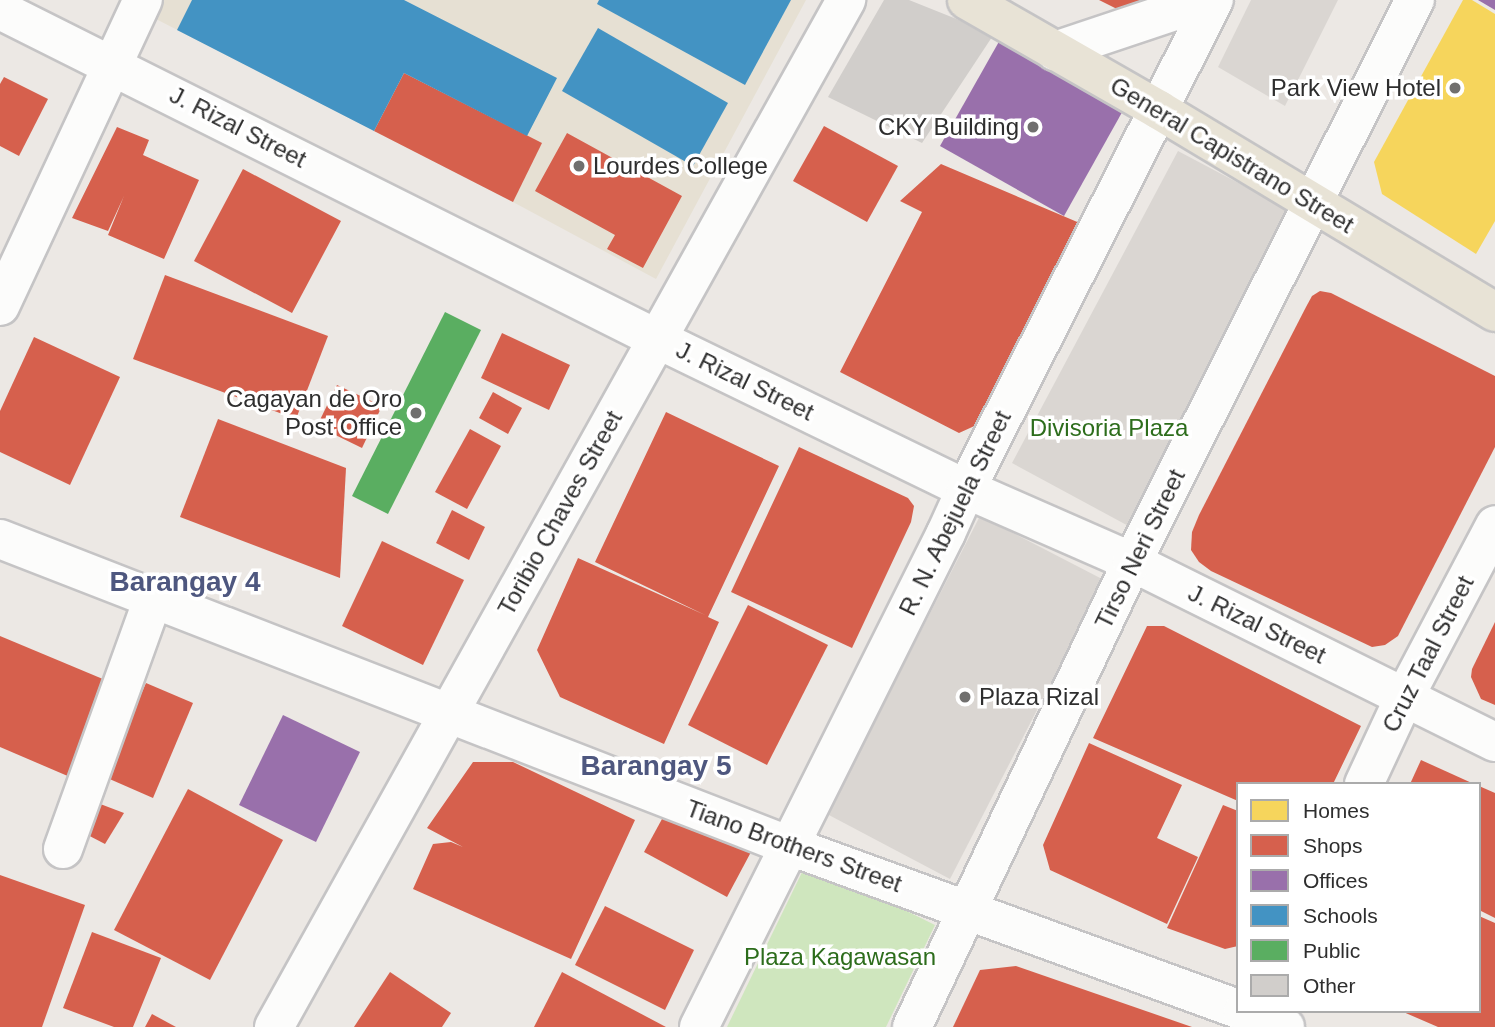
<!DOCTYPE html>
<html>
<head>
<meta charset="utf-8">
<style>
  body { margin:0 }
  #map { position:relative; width:1495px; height:1027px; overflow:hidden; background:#ece8e4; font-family:Arial,sans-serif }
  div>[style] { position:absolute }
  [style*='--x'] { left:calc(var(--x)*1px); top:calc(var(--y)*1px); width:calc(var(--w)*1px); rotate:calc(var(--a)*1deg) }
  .education>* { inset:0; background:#e6e0d3 }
  .green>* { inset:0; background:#cfe6be }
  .plaza>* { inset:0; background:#dad6d2 }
  .homes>* { inset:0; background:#f6d55c }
  .shops>* { inset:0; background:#d6604d }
  .offices>* { inset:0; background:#9970ab }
  .schools>* { inset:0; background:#4393c3 }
  .public>* { inset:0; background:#5aae61 }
  .building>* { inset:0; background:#d1cecb }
  .roads { filter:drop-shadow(2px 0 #c5c4c5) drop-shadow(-2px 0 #c5c4c5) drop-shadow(0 2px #c5c4c5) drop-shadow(0 -2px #c5c4c5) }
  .minor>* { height:38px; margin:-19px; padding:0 19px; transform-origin:19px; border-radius:19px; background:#fcfcfb }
  .major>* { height:38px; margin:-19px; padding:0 19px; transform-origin:19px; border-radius:19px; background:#e8e3d6 }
  .dots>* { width:19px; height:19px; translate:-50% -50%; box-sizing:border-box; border:4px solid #fff; border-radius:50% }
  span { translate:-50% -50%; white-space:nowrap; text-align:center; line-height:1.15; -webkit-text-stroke:7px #fff; paint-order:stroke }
  .poi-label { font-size:24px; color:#2e2e2e }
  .right { translate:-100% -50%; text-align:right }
  .left { translate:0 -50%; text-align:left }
  .street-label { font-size:24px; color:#2e2e2e }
  .park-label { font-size:24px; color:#2d6d1c }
  .quarter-label { font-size:28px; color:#4e577f; font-weight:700 }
  .legend { position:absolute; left:1236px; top:782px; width:245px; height:231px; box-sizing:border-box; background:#fff; border:2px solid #ababab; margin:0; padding:9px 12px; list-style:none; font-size:21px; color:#2e2e2e }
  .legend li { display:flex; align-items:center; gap:14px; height:35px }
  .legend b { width:35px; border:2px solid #ababab }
</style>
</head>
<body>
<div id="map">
  <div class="education">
    <div style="clip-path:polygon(163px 0,806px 0,656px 279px,513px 202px,154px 18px)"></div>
  </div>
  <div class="green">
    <div style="clip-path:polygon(807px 862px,935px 925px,886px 1027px,727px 1027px)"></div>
  </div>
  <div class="plaza">
    <div style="clip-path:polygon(1251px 0,1338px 0,1285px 106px,1218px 67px)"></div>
    <div style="clip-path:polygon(1178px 151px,1299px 215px,1134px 529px,1012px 463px)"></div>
    <div style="clip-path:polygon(980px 516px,1104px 580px,950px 879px,827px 814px)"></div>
  </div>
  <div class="homes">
    <div style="clip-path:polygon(1463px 0,1472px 0,1495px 14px,1495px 221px,1476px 254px,1382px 194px,1374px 162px)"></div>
  </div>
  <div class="shops">
    <div style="clip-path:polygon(1099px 0,1167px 0,1125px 13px)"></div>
    <div style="clip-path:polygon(404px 73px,542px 143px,513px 202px,374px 131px)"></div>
    <div style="clip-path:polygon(4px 77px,48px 99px,19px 156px,0 146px,0 84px)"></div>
    <div style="clip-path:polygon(824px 126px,898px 166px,867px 222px,793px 181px)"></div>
    <div style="clip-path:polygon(117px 127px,149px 140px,143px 155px,199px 180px,164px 259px,108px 235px,124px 196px,108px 231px,72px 218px)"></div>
    <div style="clip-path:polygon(567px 133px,682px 196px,643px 268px,607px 249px,615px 235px,535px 191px)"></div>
    <div style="clip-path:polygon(941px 164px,1082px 224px,981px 423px,959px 433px,840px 372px,922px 212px,900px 201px)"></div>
    <div style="clip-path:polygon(243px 169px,341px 221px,292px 313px,194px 261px)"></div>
    <div style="clip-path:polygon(165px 275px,328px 336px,296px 419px,133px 359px)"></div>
    <div style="clip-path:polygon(1320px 291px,1331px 293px,1495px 376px,1495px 447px,1398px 636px,1385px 645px,1372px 647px,1211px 571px,1199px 562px,1191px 550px,1192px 532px,1199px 515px,1306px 307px,1312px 296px)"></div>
    <div style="clip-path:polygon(502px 333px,570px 365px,549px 410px,481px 378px)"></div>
    <div style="clip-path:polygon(34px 337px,120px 377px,70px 485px,0 452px,0 411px)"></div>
    <div style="clip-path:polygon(337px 385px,382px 406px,362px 448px,317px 426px)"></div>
    <div style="clip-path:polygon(493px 392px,522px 408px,508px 434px,479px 418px)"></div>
    <div style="clip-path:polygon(666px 412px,779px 466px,708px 617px,719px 622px,664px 744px,560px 697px,537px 650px,578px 558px,705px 615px,595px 562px)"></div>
    <div style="clip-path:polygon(218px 419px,346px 468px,340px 578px,180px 517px)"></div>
    <div style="clip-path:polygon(470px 429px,501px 446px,467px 509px,435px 492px)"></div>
    <div style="clip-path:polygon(799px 447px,908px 498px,914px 506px,911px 522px,852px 648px,731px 592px)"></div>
    <div style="clip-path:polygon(452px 510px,485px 527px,469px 560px,436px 543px)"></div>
    <div style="clip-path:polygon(382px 541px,464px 580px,423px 665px,342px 626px)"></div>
    <div style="clip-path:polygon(748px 605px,828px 645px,767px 765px,688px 725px)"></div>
    <div style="clip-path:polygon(1495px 622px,1495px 705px,1481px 699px,1471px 677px,1472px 669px)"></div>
    <div style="clip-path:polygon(1147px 626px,1164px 626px,1361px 726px,1333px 784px,1238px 784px,1238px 801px,1093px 738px)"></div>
    <div style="clip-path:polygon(0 636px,110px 682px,70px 777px,0 747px)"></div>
    <div style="clip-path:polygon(146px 683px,193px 703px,153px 798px,105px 777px)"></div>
    <div style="clip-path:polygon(1089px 743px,1182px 785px,1157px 838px,1198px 857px,1167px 924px,1050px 870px,1043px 845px)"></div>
    <div style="clip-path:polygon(1421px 760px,1474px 784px,1410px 784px)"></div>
    <div style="clip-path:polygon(473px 762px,513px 762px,635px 820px,571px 959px,413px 889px,433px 844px,451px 842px,463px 847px,427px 828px)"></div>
    <div style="clip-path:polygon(1479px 786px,1495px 793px,1495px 918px,1479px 910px)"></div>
    <div style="clip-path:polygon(188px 789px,283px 840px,210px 980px,114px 930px)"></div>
    <div style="clip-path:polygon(95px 802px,124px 813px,105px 844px,80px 831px)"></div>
    <div style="clip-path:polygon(1223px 805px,1238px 811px,1238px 946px,1225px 949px,1167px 928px)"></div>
    <div style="clip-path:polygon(668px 808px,751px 852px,727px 897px,644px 852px)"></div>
    <div style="clip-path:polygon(0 875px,85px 905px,42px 1027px,0 1027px)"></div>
    <div style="clip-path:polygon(605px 906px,694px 950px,665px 1010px,575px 965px)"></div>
    <div style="clip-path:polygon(1479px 916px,1495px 923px,1495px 1027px,1438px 1027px,1401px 1011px,1479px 1011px)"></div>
    <div style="clip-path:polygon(92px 932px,161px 958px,133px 1027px,114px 1027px,63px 1008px)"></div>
    <div style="clip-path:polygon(1016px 966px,1192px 1027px,953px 1027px,980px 970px)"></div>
    <div style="clip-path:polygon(390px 972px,451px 1013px,442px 1027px,354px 1027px)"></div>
    <div style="clip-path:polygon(562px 972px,666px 1027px,534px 1027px)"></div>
    <div style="clip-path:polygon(152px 1014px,176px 1027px,145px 1027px)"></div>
  </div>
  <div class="offices">
    <div style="clip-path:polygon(1478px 0,1495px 0,1495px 10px)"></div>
    <div style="clip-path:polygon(1001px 38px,1125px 107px,1064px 216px,940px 146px)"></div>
    <div style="clip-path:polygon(283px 715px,360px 752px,316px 842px,239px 805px)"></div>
  </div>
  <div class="schools">
    <div style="clip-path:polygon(192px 0,404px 0,557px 78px,527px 136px,404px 73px,374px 131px,177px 30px)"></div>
    <div style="clip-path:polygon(599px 0,791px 0,745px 85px,597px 4px)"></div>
    <div style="clip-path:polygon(598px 28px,728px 103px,693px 166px,562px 91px)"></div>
  </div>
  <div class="public">
    <div style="clip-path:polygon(445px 312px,481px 330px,388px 514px,352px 496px)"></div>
  </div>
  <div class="building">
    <div style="clip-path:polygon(884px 0,909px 0,994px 34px,922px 143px,828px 97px)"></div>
  </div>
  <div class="roads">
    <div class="minor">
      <div style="--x:0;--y:10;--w:735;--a:26.6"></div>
      <div style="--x:657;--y:339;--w:343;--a:25.9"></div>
      <div style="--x:966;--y:489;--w:181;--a:23.7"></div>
      <div style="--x:1132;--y:562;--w:405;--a:26.4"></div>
      <div style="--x:1055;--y:51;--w:160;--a:-18.5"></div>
      <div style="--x:0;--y:306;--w:338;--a:-65"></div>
      <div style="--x:0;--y:539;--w:848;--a:21.24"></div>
      <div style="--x:790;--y:846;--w:477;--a:20"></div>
      <div style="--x:1364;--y:784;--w:97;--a:-65"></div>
      <div style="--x:1405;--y:696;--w:193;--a:-62.2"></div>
      <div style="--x:63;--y:849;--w:266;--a:-70.2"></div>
      <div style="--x:1243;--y:1011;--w:45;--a:20.9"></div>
      <div style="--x:274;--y:1027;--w:1176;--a:-60.88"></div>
      <div style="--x:699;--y:1027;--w:552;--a:-63.43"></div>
      <div style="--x:946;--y:533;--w:48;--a:-65.6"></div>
      <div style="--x:966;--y:489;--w:548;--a:-63.11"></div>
      <div style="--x:912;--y:1027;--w:514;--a:-64.68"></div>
      <div style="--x:1132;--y:562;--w:629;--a:-63.27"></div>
    </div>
    <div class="major">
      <div style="--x:967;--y:0;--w:221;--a:29.8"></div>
      <div style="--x:1159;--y:110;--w:392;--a:31"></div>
    </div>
  </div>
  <div class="dots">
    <div style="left:1455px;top:88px;background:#706f6e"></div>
    <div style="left:1033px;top:127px;background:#706f6e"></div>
    <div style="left:579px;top:166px;background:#706f6e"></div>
    <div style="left:416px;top:413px;background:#706f6e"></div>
    <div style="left:965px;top:697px;background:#706f6e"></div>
  </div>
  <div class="poi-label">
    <span class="right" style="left:1441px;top:88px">Park View Hotel</span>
    <span class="right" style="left:1019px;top:127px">CKY Building</span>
    <span class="left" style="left:593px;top:166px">Lourdes College</span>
    <span class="right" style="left:402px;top:413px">Cagayan de Oro<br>Post Office</span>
    <span class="left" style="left:979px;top:697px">Plaza Rizal</span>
  </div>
  <div class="street-label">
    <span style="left:238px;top:127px;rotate:27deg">J. Rizal Street</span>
    <span style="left:1232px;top:155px;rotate:31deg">General Capistrano Street</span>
    <span style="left:745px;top:381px;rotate:26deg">J. Rizal Street</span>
    <span style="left:560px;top:513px;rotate:-61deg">Toribio Chaves Street</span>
    <span style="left:955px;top:513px;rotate:-64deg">R. N. Abejuela Street</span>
    <span style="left:1140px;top:549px;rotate:-64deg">Tirso Neri Street</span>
    <span style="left:1257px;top:624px;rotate:26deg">J. Rizal Street</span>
    <span style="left:1428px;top:654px;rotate:-63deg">Cruz Taal Street</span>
    <span style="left:794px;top:846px;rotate:20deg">Tiano Brothers Street</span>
  </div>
  <div class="park-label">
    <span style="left:1109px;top:428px">Divisoria Plaza</span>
    <span style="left:840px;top:957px">Plaza Kagawasan</span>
  </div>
  <div class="quarter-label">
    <span style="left:185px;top:582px">Barangay 4</span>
    <span style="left:656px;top:766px">Barangay 5</span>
  </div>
  <ul class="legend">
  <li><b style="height:19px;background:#f6d55c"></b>Homes</li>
  <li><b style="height:19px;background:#d6604d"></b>Shops</li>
  <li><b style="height:19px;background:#9970ab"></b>Offices</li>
  <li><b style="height:19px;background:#4393c3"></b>Schools</li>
  <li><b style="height:19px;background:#5aae61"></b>Public</li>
  <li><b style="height:19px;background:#d1cecb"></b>Other</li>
  </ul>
</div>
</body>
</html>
